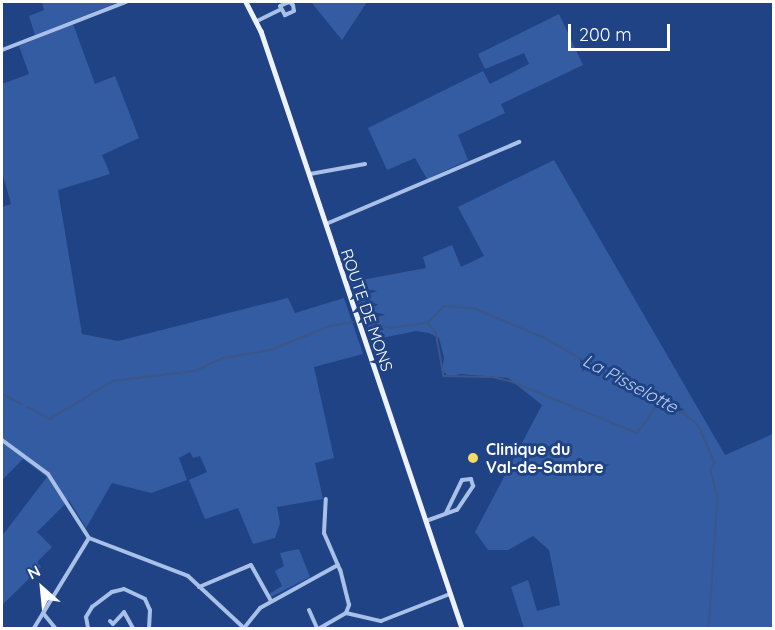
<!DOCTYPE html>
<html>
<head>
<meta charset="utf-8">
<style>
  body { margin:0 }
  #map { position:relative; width:775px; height:630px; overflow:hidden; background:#204385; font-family:Quicksand,sans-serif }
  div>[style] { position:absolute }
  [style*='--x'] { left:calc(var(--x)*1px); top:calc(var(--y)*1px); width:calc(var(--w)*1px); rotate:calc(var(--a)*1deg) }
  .green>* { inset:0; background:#345ca3 }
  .stream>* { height:1.5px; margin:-0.75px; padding:0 0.75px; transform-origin:0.75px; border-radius:0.75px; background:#3c5687 }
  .minor>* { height:4px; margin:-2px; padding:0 2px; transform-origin:2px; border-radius:2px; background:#a9c1e9 }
  .major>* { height:4.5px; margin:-2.25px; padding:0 2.25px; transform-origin:2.25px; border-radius:2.25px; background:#edf2fe }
  .dots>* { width:16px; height:16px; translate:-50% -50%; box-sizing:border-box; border:3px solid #204385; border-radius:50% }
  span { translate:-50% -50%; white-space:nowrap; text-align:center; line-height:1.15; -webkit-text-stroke:6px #204385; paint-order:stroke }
  .street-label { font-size:16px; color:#fff }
  .poi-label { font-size:16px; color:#fff; font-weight:700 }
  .left { translate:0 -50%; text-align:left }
  .water-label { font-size:18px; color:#b5cbf1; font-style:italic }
  .frame { position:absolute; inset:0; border:3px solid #fff; pointer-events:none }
  .north { position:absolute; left:12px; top:558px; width:60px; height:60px; -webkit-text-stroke:4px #204385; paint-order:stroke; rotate:333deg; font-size:16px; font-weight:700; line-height:24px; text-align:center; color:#fff }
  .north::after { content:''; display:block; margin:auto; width:21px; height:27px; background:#fff; clip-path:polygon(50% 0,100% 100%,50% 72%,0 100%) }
  .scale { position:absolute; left:568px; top:24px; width:102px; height:27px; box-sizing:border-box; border:3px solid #fff; border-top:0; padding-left:8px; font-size:18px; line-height:21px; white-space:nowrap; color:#fff; -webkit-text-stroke:4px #204385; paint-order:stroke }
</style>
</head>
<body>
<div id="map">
  <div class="green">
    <div style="clip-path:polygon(42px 2px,115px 2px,116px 3px,35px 35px,29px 16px,44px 10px)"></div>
    <div style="clip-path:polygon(311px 2px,367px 2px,342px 40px)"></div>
    <div style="clip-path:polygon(559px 14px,583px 65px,501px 104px,505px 113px,458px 135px,468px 160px,427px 179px,415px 158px,387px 170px,368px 128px,483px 71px,490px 84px,529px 64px,524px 53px,485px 69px,478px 54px)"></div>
    <div style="clip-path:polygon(73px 24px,95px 84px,115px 76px,139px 138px,102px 155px,110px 174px,58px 190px,82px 334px,118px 341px,288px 298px,295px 313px,344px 298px,363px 354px,314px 367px,334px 458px,315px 463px,323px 499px,277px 507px,280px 523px,275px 538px,253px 544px,238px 508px,205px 519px,189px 480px,207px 472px,200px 456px,193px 458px,190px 452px,179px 458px,187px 480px,151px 493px,112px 483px,86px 528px,69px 500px,37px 532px,52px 547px,37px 562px,41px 567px,2px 605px,2px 536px,47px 477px,23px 459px,2px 480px,2px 207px,11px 204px,2px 172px,2px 84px,29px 74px,19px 46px)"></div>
    <div style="clip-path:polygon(554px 160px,725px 455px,773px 434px,773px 628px,524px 628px,511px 587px,528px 580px,537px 611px,560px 605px,549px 550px,533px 536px,508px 550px,488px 550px,475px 532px,542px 405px,508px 378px,460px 374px,449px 377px,442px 370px,444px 358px,439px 338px,429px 333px,416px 331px,377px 339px,375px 332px,369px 333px,351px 282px,426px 268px,423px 257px,452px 245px,461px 267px,484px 256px,458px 207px)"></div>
    <div style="clip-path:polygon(299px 549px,310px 577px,271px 597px,269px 594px,282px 586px,275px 571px,284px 566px,280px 553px)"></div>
  </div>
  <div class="stream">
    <div style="--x:367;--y:323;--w:24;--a:12"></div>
    <div style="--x:390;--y:328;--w:37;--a:-8"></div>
    <div style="--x:427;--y:323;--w:24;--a:-45"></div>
    <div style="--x:444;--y:306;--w:32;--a:5"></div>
    <div style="--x:476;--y:309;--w:75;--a:22.8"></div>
    <div style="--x:545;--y:338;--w:115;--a:30.4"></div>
    <div style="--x:644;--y:396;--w:43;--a:23"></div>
    <div style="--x:684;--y:413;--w:20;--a:41"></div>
    <div style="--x:699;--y:426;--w:40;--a:66.6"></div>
    <div style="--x:715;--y:463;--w:9;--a:117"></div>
    <div style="--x:711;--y:471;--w:27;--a:75"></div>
    <div style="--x:718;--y:497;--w:131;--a:93.9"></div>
    <div style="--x:428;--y:324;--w:11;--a:45"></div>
    <div style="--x:436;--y:332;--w:45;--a:79.7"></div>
    <div style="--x:444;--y:376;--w:49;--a:1.2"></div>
    <div style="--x:493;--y:377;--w:21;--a:14"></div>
    <div style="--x:513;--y:382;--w:134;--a:22.4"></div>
    <div style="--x:637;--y:433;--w:36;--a:-54"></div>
    <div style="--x:2;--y:394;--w:22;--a:27"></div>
    <div style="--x:28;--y:407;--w:25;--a:29"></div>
    <div style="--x:50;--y:419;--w:74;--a:-31.1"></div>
    <div style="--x:113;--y:381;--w:83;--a:-7"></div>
    <div style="--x:195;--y:371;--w:31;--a:-25"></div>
    <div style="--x:223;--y:358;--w:49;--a:-9.5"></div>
    <div style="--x:271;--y:350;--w:64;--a:-22.1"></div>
    <div style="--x:330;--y:326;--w:23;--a:-10"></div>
  </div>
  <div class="minor">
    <div style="--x:289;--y:2;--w:5;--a:37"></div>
    <div style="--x:293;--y:5;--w:6;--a:81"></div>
    <div style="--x:294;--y:11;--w:10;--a:156"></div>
    <div style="--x:285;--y:15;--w:10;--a:-119"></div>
    <div style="--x:280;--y:6;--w:10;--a:-24"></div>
    <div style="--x:257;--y:21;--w:25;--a:-26"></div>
    <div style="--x:2;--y:50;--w:133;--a:-21.2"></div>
    <div style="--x:310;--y:174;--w:56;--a:-10.3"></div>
    <div style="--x:326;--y:224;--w:210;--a:-23"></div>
    <div style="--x:2;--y:440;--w:57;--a:36.5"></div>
    <div style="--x:48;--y:474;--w:76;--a:57.4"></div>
    <div style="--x:89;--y:538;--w:106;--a:21"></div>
    <div style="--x:188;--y:576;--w:76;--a:42.9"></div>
    <div style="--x:426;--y:521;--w:33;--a:-20"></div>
    <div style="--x:457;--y:510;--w:29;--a:-56"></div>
    <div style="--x:473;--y:486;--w:7;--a:-106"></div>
    <div style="--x:471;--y:479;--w:9;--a:174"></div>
    <div style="--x:462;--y:480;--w:37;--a:116"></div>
    <div style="--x:199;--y:587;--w:56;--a:-22.9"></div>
    <div style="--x:251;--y:565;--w:41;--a:60.9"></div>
    <div style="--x:309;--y:610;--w:20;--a:66"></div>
    <div style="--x:43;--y:613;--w:19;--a:51"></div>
    <div style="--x:346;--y:613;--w:36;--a:13"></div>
    <div style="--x:381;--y:621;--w:74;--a:-21.4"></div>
    <div style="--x:110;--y:621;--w:4;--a:45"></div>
    <div style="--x:113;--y:624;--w:16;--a:-47"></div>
    <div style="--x:124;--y:612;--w:18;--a:61"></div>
    <div style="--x:34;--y:628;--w:105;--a:-58.6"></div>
    <div style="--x:88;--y:628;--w:11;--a:-100"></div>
    <div style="--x:86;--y:617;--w:12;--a:-59"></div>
    <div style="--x:92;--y:607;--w:25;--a:-37"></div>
    <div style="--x:112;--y:592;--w:12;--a:-14"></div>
    <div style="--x:124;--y:589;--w:23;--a:25"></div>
    <div style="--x:145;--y:599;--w:12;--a:66"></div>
    <div style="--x:150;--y:610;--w:18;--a:93"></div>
    <div style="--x:244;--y:628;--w:26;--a:-51"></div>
    <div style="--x:260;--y:608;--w:89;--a:-28.9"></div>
    <div style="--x:320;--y:628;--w:30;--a:-30"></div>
    <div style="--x:346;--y:613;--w:9;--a:-69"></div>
    <div style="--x:349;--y:605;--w:36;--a:-104"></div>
    <div style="--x:340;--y:570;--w:40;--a:-113.4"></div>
    <div style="--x:324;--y:533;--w:34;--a:-87"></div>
  </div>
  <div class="major">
    <div style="--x:246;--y:2;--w:33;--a:63"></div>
    <div style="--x:261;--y:31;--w:630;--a:71.39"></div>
  </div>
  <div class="dots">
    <div style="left:473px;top:458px;background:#f6db6a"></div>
  </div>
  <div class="street-label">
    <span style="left:367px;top:310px;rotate:71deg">ROUTE DE MONS</span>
  </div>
  <div class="poi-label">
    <span class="left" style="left:486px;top:458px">Clinique du<br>Val-de-Sambre</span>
  </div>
  <div class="water-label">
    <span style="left:630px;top:384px;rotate:28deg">La Pisselotte</span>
  </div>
  <div class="frame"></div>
  <div class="north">N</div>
  <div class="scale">200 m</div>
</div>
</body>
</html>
